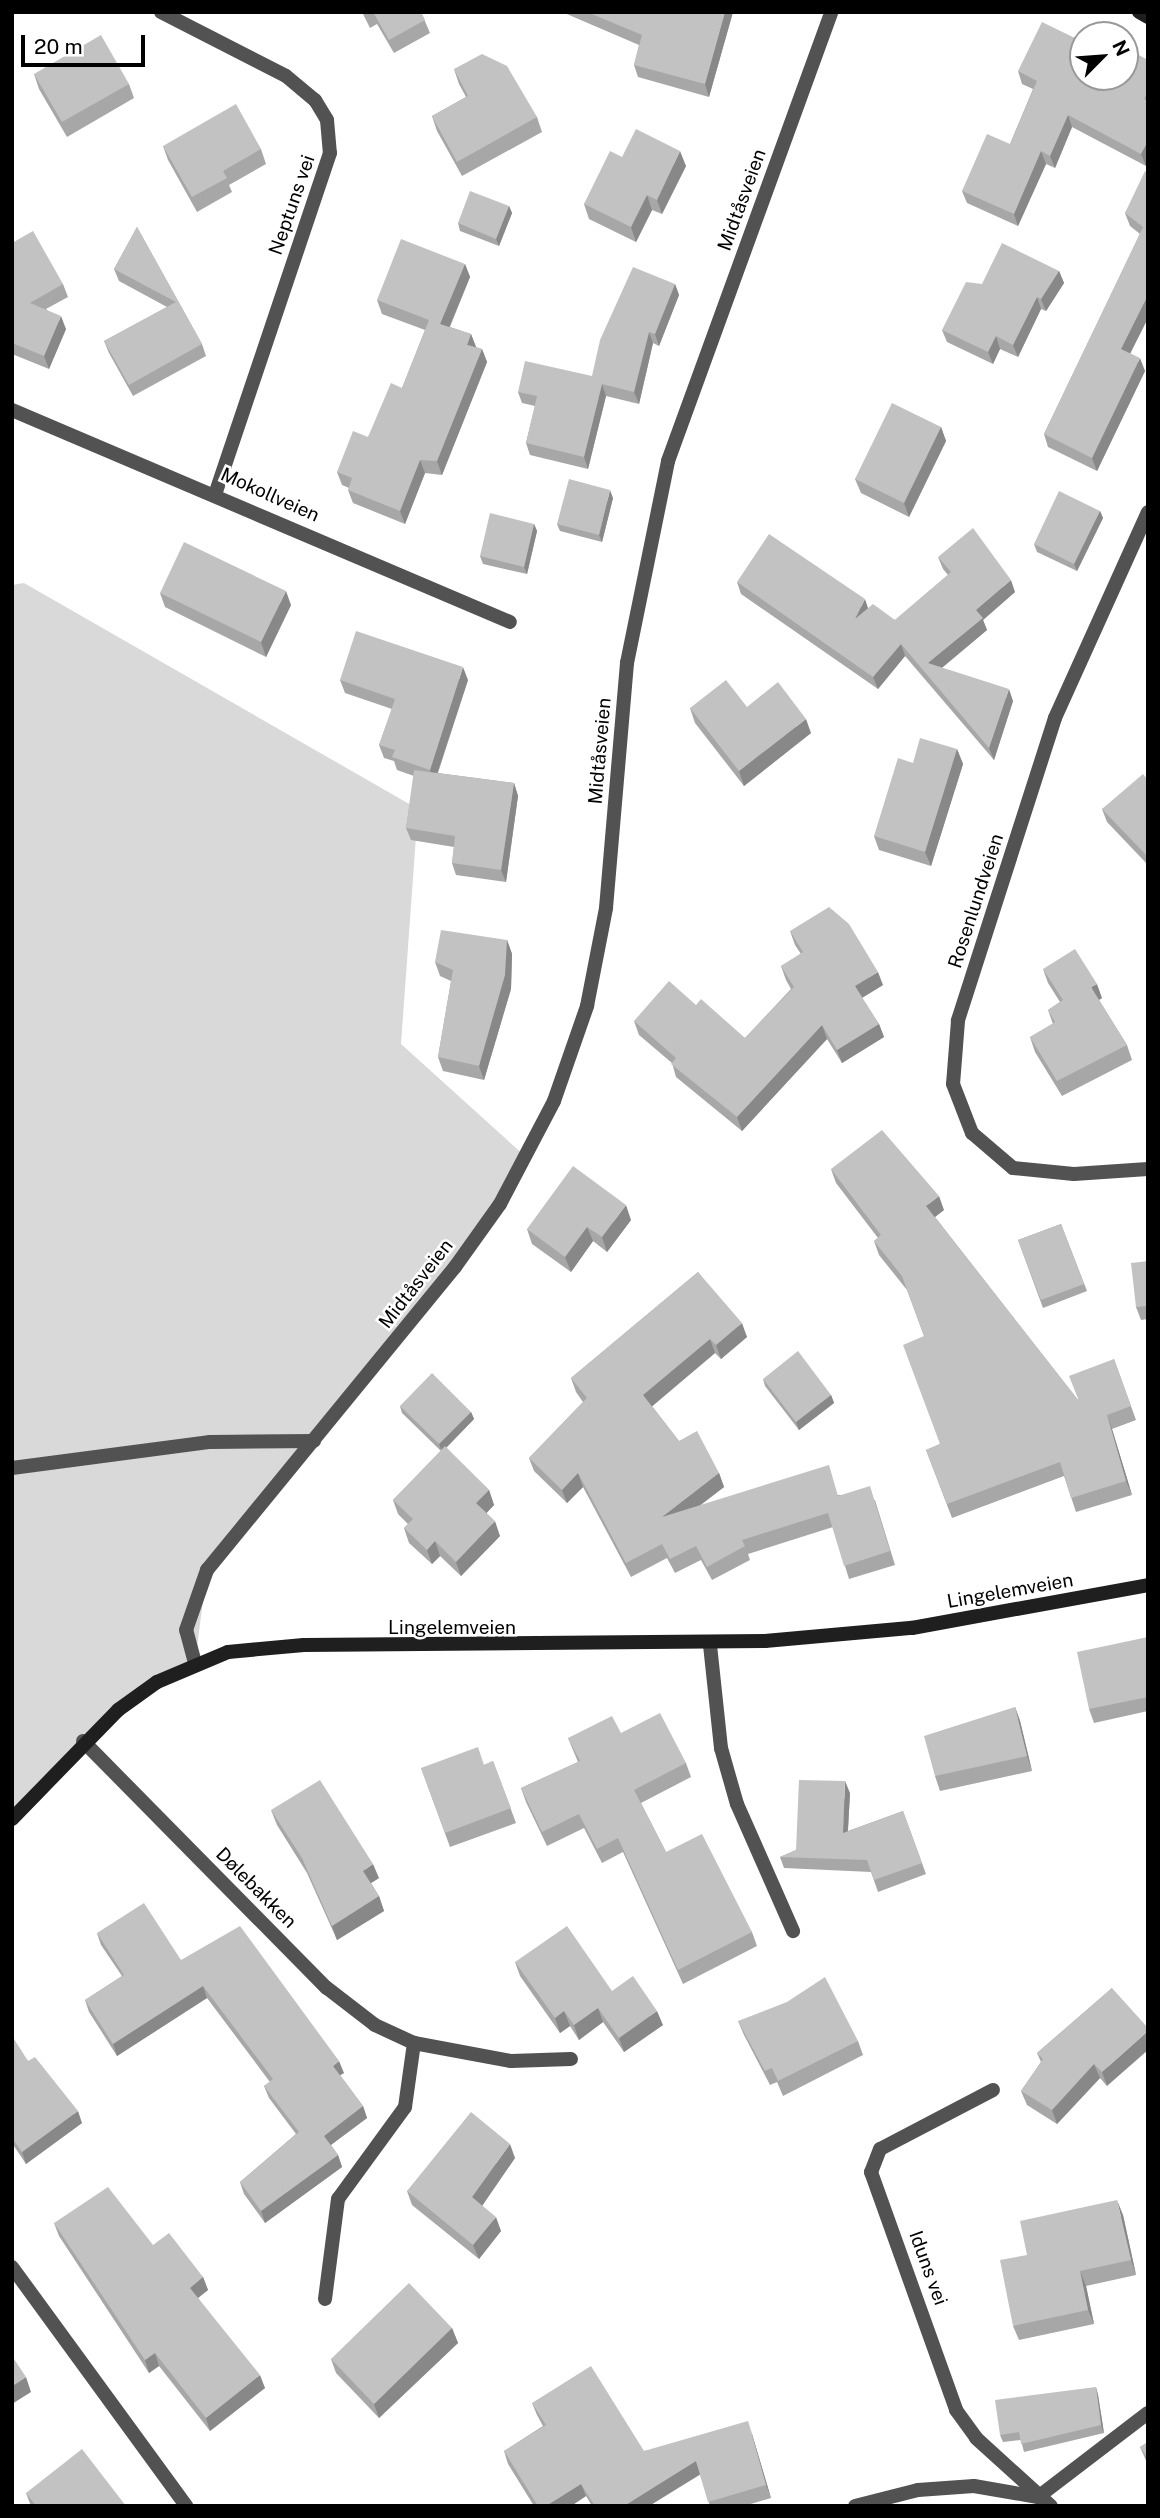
<!DOCTYPE html>
<html>
<head>
<meta charset="utf-8">
<style>
  body { margin:0 }
  #map { position:relative; width:1160px; height:2518px; overflow:hidden; background:#fff; font-family:"Public Sans",sans-serif }
  div>[style] { position:absolute }
  [style*='--x'] { left:calc(var(--x)*1px); top:calc(var(--y)*1px); width:calc(var(--w)*1px); rotate:calc(var(--a)*1deg) }
  .green>* { inset:0; background:#d9d9d9 }
  .service>* { height:14px; margin:-7px; padding:0 7px; transform-origin:7px; border-radius:7px; background:#525252 }
  .minor>* { height:14px; margin:-7px; padding:0 7px; transform-origin:7px; border-radius:7px; background:#525252 }
  .secondary>* { height:14px; margin:-7px; padding:0 7px; transform-origin:7px; border-radius:7px; background:#1f1f1f }
  .wall>* { inset:0; background:#a7a7a7 }
  .shaded-wall>* { inset:0; background:#888 }
  .building>* { inset:0; background:#c2c2c2 }
  span { translate:-50% -50%; white-space:nowrap; text-align:center; line-height:1.15; -webkit-text-stroke:5px #fff; paint-order:stroke }
  .street-label { font-size:19px; color:#000 }
  .frame { position:absolute; inset:0; border:14px solid #000; pointer-events:none }
  .north { position:absolute; left:1069px; top:21px; width:70px; height:70px; box-sizing:border-box; background:#fff; border:2px solid #999; border-radius:50%; rotate:65deg; font-size:19px; font-weight:700; line-height:28px; text-align:center; color:#000 }
  .north::after { content:''; display:block; margin:auto; width:24px; height:32px; background:#000; clip-path:polygon(50% 0,100% 100%,50% 72%,0 100%) }
  .scale { position:absolute; left:21px; top:35px; width:124px; height:32px; box-sizing:border-box; border:4px solid #000; border-top:0; padding-left:9px; font-size:21px; line-height:24px; white-space:nowrap; color:#000; -webkit-text-stroke:5px #fff; paint-order:stroke }
</style>
</head>
<body>
<div id="map">
  <div class="green">
    <div style="clip-path:polygon(24px 583px,418px 809px,401px 1044px,527px 1158px,455px 1267px,207px 1570px,195px 1663px,83px 1741px,12px 1819px,12px 585px)"></div>
  </div>
  <div class="service">
    <div style="--x:710;--y:1645;--w:104;--a:83.9"></div>
    <div style="--x:721;--y:1748;--w:58;--a:74.1"></div>
    <div style="--x:737;--y:1804;--w:139;--a:66.2"></div>
    <div style="--x:993;--y:2090;--w:127;--a:152.4"></div>
    <div style="--x:880;--y:2149;--w:25;--a:111"></div>
    <div style="--x:871;--y:2172;--w:253;--a:70.3"></div>
    <div style="--x:956;--y:2410;--w:34;--a:54"></div>
    <div style="--x:976;--y:2438;--w:101;--a:42.2"></div>
    <div style="--x:325;--y:2299;--w:101;--a:-82.6"></div>
    <div style="--x:338;--y:2199;--w:114;--a:-53.9"></div>
    <div style="--x:405;--y:2107;--w:65;--a:-82"></div>
    <div style="--x:414;--y:2043;--w:99;--a:10.5"></div>
    <div style="--x:511;--y:2061;--w:60;--a:-1.9"></div>
    <div style="--x:855;--y:2506;--w:65;--a:-14.3"></div>
    <div style="--x:918;--y:2490;--w:56;--a:-4.1"></div>
    <div style="--x:974;--y:2486;--w:65;--a:9.8"></div>
    <div style="--x:1038;--y:2497;--w:138;--a:-37.4"></div>
  </div>
  <div class="minor">
    <div style="--x:161;--y:12;--w:140;--a:27.1"></div>
    <div style="--x:286;--y:76;--w:38;--a:40"></div>
    <div style="--x:315;--y:100;--w:23;--a:59"></div>
    <div style="--x:327;--y:120;--w:33;--a:85"></div>
    <div style="--x:330;--y:153;--w:358;--a:108.6"></div>
    <div style="--x:12;--y:410;--w:541;--a:23.06"></div>
    <div style="--x:1148;--y:512;--w:226;--a:114.3"></div>
    <div style="--x:1055;--y:718;--w:318;--a:107.8"></div>
    <div style="--x:958;--y:1021;--w:63;--a:94.5"></div>
    <div style="--x:953;--y:1084;--w:53;--a:68.8"></div>
    <div style="--x:972;--y:1133;--w:54;--a:40.5"></div>
    <div style="--x:1013;--y:1168;--w:61;--a:5.6"></div>
    <div style="--x:1074;--y:1174;--w:74;--a:-3.9"></div>
    <div style="--x:12;--y:1468;--w:200;--a:-7.5"></div>
    <div style="--x:210;--y:1442;--w:104;--a:-0.6"></div>
    <div style="--x:195;--y:1663;--w:34;--a:-105"></div>
    <div style="--x:186;--y:1630;--w:64;--a:-70.7"></div>
    <div style="--x:207;--y:1570;--w:392;--a:-50.7"></div>
    <div style="--x:455;--y:1267;--w:77;--a:-54.5"></div>
    <div style="--x:500;--y:1204;--w:116;--a:-62.3"></div>
    <div style="--x:554;--y:1101;--w:101;--a:-70.8"></div>
    <div style="--x:587;--y:1006;--w:100;--a:-79"></div>
    <div style="--x:606;--y:908;--w:246;--a:-85.1"></div>
    <div style="--x:627;--y:663;--w:206;--a:-78.5"></div>
    <div style="--x:668;--y:461;--w:478;--a:-70"></div>
    <div style="--x:83;--y:1741;--w:347;--a:45.4"></div>
    <div style="--x:327;--y:1988;--w:61;--a:37.6"></div>
    <div style="--x:375;--y:2025;--w:43;--a:24.8"></div>
    <div style="--x:12;--y:2267;--w:296;--a:53.9"></div>
  </div>
  <div class="secondary">
    <div style="--x:1139;--y:12;--w:10;--a:29"></div>
    <div style="--x:12;--y:1819;--w:152;--a:-45.8"></div>
    <div style="--x:118;--y:1710;--w:48;--a:-35.7"></div>
    <div style="--x:157;--y:1682;--w:77;--a:-22.9"></div>
    <div style="--x:228;--y:1652;--w:76;--a:-5.3"></div>
    <div style="--x:304;--y:1645;--w:461;--a:-0.5"></div>
    <div style="--x:765;--y:1641;--w:148;--a:-5.1"></div>
    <div style="--x:912;--y:1628;--w:240;--a:-10.3"></div>
  </div>
  <div class="wall">
    <div style="clip-path:polygon(362px 12px,421px 12px,430px 33px,394px 53px,377px 24px,370px 28px)"></div>
    <div style="clip-path:polygon(562px 12px,733px 12px,709px 97px,638px 77px,634px 65px,639px 45px)"></div>
    <div style="clip-path:polygon(1148px 60px,1148px 162px,1146px 166px,1072px 127px,1055px 168px,1046px 164px,1018px 226px,967px 203px,962px 191px,1010px 144px,1033px 89px,1022px 84px,1018px 71px,1083px 77px)"></div>
    <div style="clip-path:polygon(454px 69px,537px 117px,542px 132px,462px 176px,437px 131px,432px 116px,466px 97px,459px 84px)"></div>
    <div style="clip-path:polygon(34px 74px,129px 84px,134px 98px,67px 137px,39px 89px)"></div>
    <div style="clip-path:polygon(163px 146px,261px 149px,266px 164px,229px 185px,232px 192px,197px 212px,168px 160px)"></div>
    <div style="clip-path:polygon(622px 157px,686px 166px,662px 214px,652px 210px,636px 242px,589px 219px,584px 204px)"></div>
    <div style="clip-path:polygon(1148px 173px,1148px 318px,1130px 353px,1145px 371px,1097px 471px,1048px 447px,1044px 434px,1140px 234px,1130px 226px,1125px 213px)"></div>
    <div style="clip-path:polygon(509px 206px,512px 213px,499px 246px,460px 231px,458px 223px)"></div>
    <div style="clip-path:polygon(137px 227px,202px 344px,206px 356px,133px 396px,109px 353px,104px 341px,167px 307px,119px 281px,114px 269px)"></div>
    <div style="clip-path:polygon(12px 243px,63px 284px,68px 297px,46px 309px,66px 329px,49px 369px,12px 354px)"></div>
    <div style="clip-path:polygon(465px 264px,470px 277px,450px 327px,471px 334px,476px 347px,482px 349px,487px 362px,442px 475px,425px 473px,405px 524px,353px 503px,348px 490px,349px 488px,342px 485px,337px 472px,368px 437px,402px 388px,425px 330px,382px 314px,377px 300px)"></div>
    <div style="clip-path:polygon(1059px 271px,1064px 283px,1046px 311px,1041px 309px,1018px 357px,1000px 349px,993px 364px,947px 342px,942px 330px,982px 284px)"></div>
    <div style="clip-path:polygon(675px 284px,679px 295px,659px 346px,653px 343px,639px 404px,606px 396px,588px 469px,530px 455px,526px 443px,535px 406px,522px 403px,518px 392px,592px 376px)"></div>
    <div style="clip-path:polygon(941px 427px,946px 441px,909px 517px,861px 493px,855px 479px)"></div>
    <div style="clip-path:polygon(613px 498px,602px 542px,560px 531px,557px 524px)"></div>
    <div style="clip-path:polygon(1100px 511px,1103px 518px,1077px 571px,1037px 552px,1034px 544px)"></div>
    <div style="clip-path:polygon(534px 524px,537px 531px,527px 574px,483px 564px,480px 556px)"></div>
    <div style="clip-path:polygon(938px 557px,1015px 592px,983px 620px,987px 630px,942px 668px,1013px 701px,994px 760px,905px 656px,878px 689px,741px 594px,737px 582px,868px 608px,895px 620px,948px 575px,943px 569px)"></div>
    <div style="clip-path:polygon(160px 593px,291px 605px,266px 657px,165px 607px)"></div>
    <div style="clip-path:polygon(340px 680px,468px 680px,438px 773px,514px 783px,518px 796px,506px 882px,456px 875px,452px 863px,454px 847px,411px 840px,406px 828px,414px 776px,397px 770px,394px 761px,384px 758px,379px 745px,392px 709px,345px 693px)"></div>
    <div style="clip-path:polygon(747px 707px,811px 733px,744px 786px,695px 723px,690px 708px)"></div>
    <div style="clip-path:polygon(957px 749px,963px 764px,931px 866px,879px 850px,874px 836px)"></div>
    <div style="clip-path:polygon(1148px 780px,1148px 865px,1107px 822px,1102px 809px)"></div>
    <div style="clip-path:polygon(790px 931px,883px 985px,862px 998px,879px 1024px,884px 1037px,842px 1063px,827px 1039px,742px 1131px,676px 1077px,672px 1063px,639px 1035px,634px 1021px,696px 1005px,745px 1038px,791px 989px,786px 980px,781px 966px,801px 954px,795px 945px)"></div>
    <div style="clip-path:polygon(507px 940px,512px 954px,511px 989px,484px 1080px,443px 1071px,438px 1057px,451px 981px,440px 976px,435px 962px)"></div>
    <div style="clip-path:polygon(1043px 969px,1102px 998px,1099px 1000px,1127px 1045px,1132px 1060px,1062px 1096px,1035px 1052px,1030px 1037px,1053px 1024px,1048px 1010px,1060px 1002px,1048px 983px)"></div>
    <div style="clip-path:polygon(831px 1169px,944px 1210px,935px 1217px,1078px 1400px,1114px 1359px,1136px 1420px,1112px 1429px,1132px 1495px,1076px 1512px,1064px 1476px,952px 1518px,926px 1450px,940px 1444px,924px 1336px,907px 1290px,879px 1255px,874px 1241px,878px 1238px,836px 1183px)"></div>
    <div style="clip-path:polygon(631px 1220px,607px 1252px,593px 1241px,571px 1272px,532px 1244px,527px 1229px)"></div>
    <div style="clip-path:polygon(1061px 1224px,1087px 1291px,1043px 1308px,1018px 1240px)"></div>
    <div style="clip-path:polygon(1148px 1261px,1148px 1319px,1141px 1320px,1136px 1307px)"></div>
    <div style="clip-path:polygon(698px 1272px,747px 1337px,721px 1359px,715px 1353px,652px 1406px,679px 1441px,719px 1473px,724px 1487px,701px 1505px,839px 1495px,875px 1500px,895px 1565px,849px 1579px,833px 1527px,748px 1554px,750px 1560px,712px 1580px,701px 1560px,675px 1573px,667px 1558px,631px 1577px,583px 1487px,567px 1503px,534px 1471px,529px 1458px,583px 1402px,576px 1392px,571px 1378px)"></div>
    <div style="clip-path:polygon(763px 1379px,831px 1395px,834px 1403px,799px 1430px,765px 1386px)"></div>
    <div style="clip-path:polygon(400px 1406px,471px 1412px,474px 1419px,446px 1448px,489px 1490px,494px 1505px,486px 1513px,500px 1536px,461px 1576px,440px 1556px,432px 1564px,409px 1543px,404px 1528px,408px 1524px,398px 1514px,393px 1500px,441px 1451px,402px 1413px)"></div>
    <div style="clip-path:polygon(1148px 1637px,1148px 1711px,1094px 1723px,1089px 1709px)"></div>
    <div style="clip-path:polygon(1015px 1707px,1020px 1721px,1032px 1771px,940px 1791px,935px 1776px)"></div>
    <div style="clip-path:polygon(621px 1733px,686px 1763px,691px 1777px,641px 1803px,666px 1852px,752px 1932px,757px 1946px,683px 1984px,623px 1852px,602px 1863px,584px 1828px,547px 1846px,526px 1802px,521px 1788px,578px 1762px,568px 1738px)"></div>
    <div style="clip-path:polygon(493px 1761px,516px 1823px,450px 1847px,421px 1768px,484px 1765px)"></div>
    <div style="clip-path:polygon(850px 1793px,848px 1831px,903px 1811px,926px 1874px,878px 1892px,871px 1872px,784px 1868px,780px 1857px,796px 1850px)"></div>
    <div style="clip-path:polygon(271px 1810px,379px 1878px,371px 1883px,379px 1896px,384px 1911px,337px 1940px,307px 1873px,277px 1825px)"></div>
    <div style="clip-path:polygon(97px 1933px,181px 1960px,344px 2073px,340px 2075px,363px 2106px,367px 2118px,331px 2145px,338px 2155px,342px 2167px,265px 2223px,244px 2194px,240px 2182px,296px 2134px,269px 2098px,264px 2086px,270px 2082px,207px 1998px,117px 2056px,89px 2012px,85px 2000px,122px 1976px,101px 1945px)"></div>
    <div style="clip-path:polygon(515px 1962px,612px 1991px,663px 2025px,624px 2052px,603px 2022px,579px 2040px,570px 2026px,560px 2033px,520px 1976px)"></div>
    <div style="clip-path:polygon(1112px 1988px,1107px 2086px,1100px 2078px,1057px 2124px,1027px 2105px,1021px 2091px,1041px 2062px,1037px 2053px)"></div>
    <div style="clip-path:polygon(738px 2021px,858px 2041px,863px 2055px,783px 2096px,777px 2082px,770px 2085px,744px 2035px)"></div>
    <div style="clip-path:polygon(12px 2040px,28px 2061px,82px 2123px,26px 2164px,12px 2143px)"></div>
    <div style="clip-path:polygon(515px 2158px,482px 2205px,501px 2231px,479px 2259px,412px 2205px,407px 2191px)"></div>
    <div style="clip-path:polygon(1123px 2215px,1136px 2275px,1086px 2286px,1094px 2324px,1019px 2340px,1013px 2326px,1027px 2255px)"></div>
    <div style="clip-path:polygon(54px 2223px,153px 2245px,203px 2277px,208px 2290px,198px 2298px,265px 2388px,210px 2431px,159px 2366px,149px 2373px,59px 2236px)"></div>
    <div style="clip-path:polygon(452px 2328px,458px 2343px,379px 2418px,336px 2373px,331px 2359px)"></div>
    <div style="clip-path:polygon(1096px 2387px,1098px 2395px,1104px 2433px,1024px 2452px,1021px 2440px,1003px 2442px,1000px 2435px)"></div>
    <div style="clip-path:polygon(532px 2403px,644px 2451px,752px 2434px,771px 2498px,744px 2506px,710px 2506px,700px 2474px,649px 2506px,592px 2506px,586px 2496px,571px 2506px,534px 2506px,508px 2464px,504px 2451px,543px 2426px,537px 2415px)"></div>
    <div style="clip-path:polygon(1148px 2442px,1148px 2465px,1140px 2447px)"></div>
    <div style="clip-path:polygon(26px 2493px,126px 2506px,31px 2506px)"></div>
  </div>
  <div class="shaded-wall">
    <div style="clip-path:polygon(725px 12px,733px 12px,709px 97px,705px 84px)"></div>
    <div style="clip-path:polygon(1068px 115px,1072px 127px,1055px 168px,1050px 156px)"></div>
    <div style="clip-path:polygon(1148px 141px,1148px 162px,1146px 166px,1141px 154px)"></div>
    <div style="clip-path:polygon(680px 151px,686px 166px,662px 214px,657px 200px)"></div>
    <div style="clip-path:polygon(1041px 151px,1046px 164px,1018px 226px,1014px 214px)"></div>
    <div style="clip-path:polygon(647px 195px,652px 210px,636px 242px,631px 227px)"></div>
    <div style="clip-path:polygon(509px 206px,512px 213px,499px 246px,496px 239px)"></div>
    <div style="clip-path:polygon(465px 264px,470px 277px,445px 337px,440px 324px)"></div>
    <div style="clip-path:polygon(1059px 271px,1064px 283px,1046px 311px,1041px 299px)"></div>
    <div style="clip-path:polygon(675px 284px,679px 295px,659px 346px,655px 334px)"></div>
    <div style="clip-path:polygon(1148px 295px,1148px 318px,1126px 362px,1121px 349px)"></div>
    <div style="clip-path:polygon(1037px 297px,1041px 309px,1018px 357px,1013px 345px)"></div>
    <div style="clip-path:polygon(61px 316px,66px 329px,49px 369px,44px 356px)"></div>
    <div style="clip-path:polygon(649px 332px,653px 343px,639px 404px,634px 392px)"></div>
    <div style="clip-path:polygon(471px 334px,476px 347px,467px 345px)"></div>
    <div style="clip-path:polygon(996px 336px,1000px 349px,993px 364px,988px 352px)"></div>
    <div style="clip-path:polygon(482px 349px,487px 362px,442px 475px,437px 461px)"></div>
    <div style="clip-path:polygon(1140px 358px,1145px 371px,1097px 471px,1092px 458px)"></div>
    <div style="clip-path:polygon(602px 384px,606px 396px,588px 469px,584px 457px)"></div>
    <div style="clip-path:polygon(941px 427px,946px 441px,909px 517px,904px 503px)"></div>
    <div style="clip-path:polygon(420px 460px,425px 473px,405px 524px,400px 511px)"></div>
    <div style="clip-path:polygon(610px 490px,613px 498px,602px 542px,599px 535px)"></div>
    <div style="clip-path:polygon(1100px 511px,1103px 518px,1077px 571px,1074px 564px)"></div>
    <div style="clip-path:polygon(534px 524px,537px 531px,527px 574px,524px 567px)"></div>
    <div style="clip-path:polygon(1011px 580px,1015px 592px,983px 620px,987px 630px,933px 675px,928px 663px,976px 610px)"></div>
    <div style="clip-path:polygon(286px 591px,291px 605px,266px 657px,261px 642px)"></div>
    <div style="clip-path:polygon(865px 599px,869px 611px,855px 619px)"></div>
    <div style="clip-path:polygon(901px 644px,905px 656px,878px 689px,873px 677px)"></div>
    <div style="clip-path:polygon(463px 667px,468px 680px,434px 783px,430px 770px)"></div>
    <div style="clip-path:polygon(1009px 689px,1013px 701px,994px 760px,989px 748px)"></div>
    <div style="clip-path:polygon(806px 719px,811px 733px,744px 786px,739px 771px)"></div>
    <div style="clip-path:polygon(957px 749px,963px 764px,931px 866px,925px 852px)"></div>
    <div style="clip-path:polygon(514px 783px,518px 796px,506px 882px,501px 870px)"></div>
    <div style="clip-path:polygon(507px 940px,512px 954px,511px 989px,484px 1080px,479px 1066px)"></div>
    <div style="clip-path:polygon(878px 972px,883px 985px,860px 999px,855px 986px)"></div>
    <div style="clip-path:polygon(1097px 984px,1102px 998px,1097px 1001px,1091px 987px)"></div>
    <div style="clip-path:polygon(879px 1024px,884px 1037px,842px 1063px,837px 1050px)"></div>
    <div style="clip-path:polygon(822px 1025px,827px 1039px,742px 1131px,737px 1117px)"></div>
    <div style="clip-path:polygon(939px 1196px,944px 1210px,931px 1220px,926px 1206px)"></div>
    <div style="clip-path:polygon(626px 1205px,631px 1220px,607px 1252px,602px 1237px)"></div>
    <div style="clip-path:polygon(587px 1227px,593px 1241px,571px 1272px,565px 1257px)"></div>
    <div style="clip-path:polygon(742px 1323px,747px 1337px,721px 1359px,716px 1345px)"></div>
    <div style="clip-path:polygon(710px 1339px,715px 1353px,649px 1409px,643px 1395px)"></div>
    <div style="clip-path:polygon(831px 1395px,834px 1403px,799px 1430px,796px 1422px)"></div>
    <div style="clip-path:polygon(471px 1412px,474px 1419px,442px 1452px,439px 1444px)"></div>
    <div style="clip-path:polygon(1107px 1415px,1112px 1429px,1132px 1495px,1126px 1481px)"></div>
    <div style="clip-path:polygon(578px 1473px,583px 1487px,567px 1503px,562px 1490px)"></div>
    <div style="clip-path:polygon(719px 1473px,724px 1487px,667px 1530px,662px 1517px)"></div>
    <div style="clip-path:polygon(489px 1490px,494px 1505px,482px 1518px,476px 1503px)"></div>
    <div style="clip-path:polygon(495px 1521px,500px 1536px,461px 1576px,456px 1562px)"></div>
    <div style="clip-path:polygon(435px 1541px,440px 1556px,432px 1564px,427px 1550px)"></div>
    <div style="clip-path:polygon(1015px 1707px,1020px 1721px,1032px 1771px,1027px 1756px)"></div>
    <div style="clip-path:polygon(845px 1781px,850px 1793px,847px 1844px,843px 1833px)"></div>
    <div style="clip-path:polygon(373px 1864px,379px 1878px,368px 1885px,363px 1871px)"></div>
    <div style="clip-path:polygon(379px 1896px,384px 1911px,337px 1940px,332px 1926px)"></div>
    <div style="clip-path:polygon(203px 1986px,207px 1998px,117px 2056px,113px 2044px)"></div>
    <div style="clip-path:polygon(598px 2008px,603px 2022px,579px 2040px,574px 2025px)"></div>
    <div style="clip-path:polygon(564px 2011px,570px 2026px,560px 2033px,555px 2018px)"></div>
    <div style="clip-path:polygon(657px 2011px,663px 2025px,624px 2052px,619px 2038px)"></div>
    <div style="clip-path:polygon(1148px 2031px,1148px 2050px,1107px 2086px,1102px 2072px)"></div>
    <div style="clip-path:polygon(339px 2061px,344px 2073px,337px 2077px,333px 2066px)"></div>
    <div style="clip-path:polygon(1094px 2064px,1100px 2078px,1057px 2124px,1052px 2110px)"></div>
    <div style="clip-path:polygon(363px 2106px,367px 2118px,328px 2147px,324px 2136px)"></div>
    <div style="clip-path:polygon(78px 2111px,82px 2123px,26px 2164px,22px 2152px)"></div>
    <div style="clip-path:polygon(510px 2144px,515px 2158px,478px 2212px,472px 2197px)"></div>
    <div style="clip-path:polygon(338px 2155px,342px 2167px,265px 2223px,261px 2211px)"></div>
    <div style="clip-path:polygon(1117px 2200px,1123px 2215px,1136px 2275px,1131px 2260px)"></div>
    <div style="clip-path:polygon(496px 2217px,501px 2231px,479px 2259px,473px 2245px)"></div>
    <div style="clip-path:polygon(1080px 2271px,1086px 2286px,1094px 2324px,1088px 2310px)"></div>
    <div style="clip-path:polygon(203px 2277px,208px 2290px,194px 2301px,190px 2288px)"></div>
    <div style="clip-path:polygon(452px 2328px,458px 2343px,379px 2418px,374px 2404px)"></div>
    <div style="clip-path:polygon(155px 2353px,159px 2366px,149px 2373px,145px 2360px)"></div>
    <div style="clip-path:polygon(260px 2375px,265px 2388px,210px 2431px,206px 2418px)"></div>
    <div style="clip-path:polygon(26px 2377px,31px 2392px,12px 2404px,12px 2386px)"></div>
    <div style="clip-path:polygon(1096px 2387px,1098px 2395px,1104px 2433px,1101px 2425px)"></div>
    <div style="clip-path:polygon(748px 2421px,752px 2434px,771px 2498px,766px 2485px)"></div>
    <div style="clip-path:polygon(696px 2461px,701px 2474px,649px 2506px,624px 2506px)"></div>
    <div style="clip-path:polygon(581px 2484px,586px 2496px,571px 2506px,546px 2506px)"></div>
  </div>
  <div class="building">
    <div style="clip-path:polygon(373px 12px,421px 12px,425px 20px,389px 40px)"></div>
    <div style="clip-path:polygon(587px 12px,725px 12px,705px 84px,634px 65px,642px 35px)"></div>
    <div style="clip-path:polygon(1042px 22px,1083px 42px,1083px 77px,1125px 77px,1125px 50px,1126px 48px,1148px 60px,1148px 92px,1144px 99px,1148px 101px,1148px 141px,1141px 154px,1068px 115px,1050px 156px,1041px 151px,1014px 214px,962px 191px,987px 134px,1010px 144px,1037px 81px,1018px 71px)"></div>
    <div style="clip-path:polygon(101px 35px,129px 84px,62px 122px,34px 74px)"></div>
    <div style="clip-path:polygon(482px 54px,507px 66px,537px 117px,457px 162px,432px 116px,468px 96px,454px 69px)"></div>
    <div style="clip-path:polygon(236px 104px,261px 149px,223px 171px,227px 178px,192px 197px,163px 146px)"></div>
    <div style="clip-path:polygon(636px 129px,680px 151px,657px 200px,647px 195px,631px 227px,584px 204px,610px 151px,622px 157px)"></div>
    <div style="clip-path:polygon(1145px 171px,1148px 173px,1148px 295px,1121px 349px,1140px 358px,1092px 458px,1044px 434px,1143px 227px,1125px 213px)"></div>
    <div style="clip-path:polygon(470px 191px,509px 206px,496px 239px,458px 223px)"></div>
    <div style="clip-path:polygon(137px 227px,202px 344px,129px 385px,104px 341px,176px 302px,114px 269px)"></div>
    <div style="clip-path:polygon(33px 231px,63px 284px,30px 303px,61px 316px,44px 356px,12px 343px,12px 243px)"></div>
    <div style="clip-path:polygon(401px 239px,465px 264px,440px 324px,471px 334px,467px 345px,482px 349px,437px 461px,420px 460px,400px 511px,348px 490px,352px 478px,337px 472px,353px 431px,368px 437px,391px 383px,402px 388px,429px 320px,377px 300px)"></div>
    <div style="clip-path:polygon(1002px 243px,1059px 271px,1041px 299px,1037px 297px,1013px 345px,996px 336px,988px 352px,942px 330px,966px 282px,982px 284px)"></div>
    <div style="clip-path:polygon(633px 267px,675px 284px,655px 334px,649px 332px,634px 392px,602px 384px,584px 457px,526px 443px,537px 396px,518px 392px,525px 361px,592px 376px,600px 340px)"></div>
    <div style="clip-path:polygon(892px 403px,941px 427px,904px 503px,855px 479px)"></div>
    <div style="clip-path:polygon(569px 479px,610px 490px,599px 535px,557px 524px)"></div>
    <div style="clip-path:polygon(1059px 491px,1100px 511px,1074px 564px,1034px 544px)"></div>
    <div style="clip-path:polygon(490px 513px,534px 524px,524px 567px,480px 556px)"></div>
    <div style="clip-path:polygon(973px 528px,1011px 580px,976px 610px,983px 618px,928px 663px,1009px 689px,989px 748px,901px 644px,873px 677px,737px 582px,769px 534px,865px 599px,855px 619px,873px 604px,895px 620px,951px 572px,938px 557px)"></div>
    <div style="clip-path:polygon(184px 542px,286px 591px,261px 642px,160px 593px)"></div>
    <div style="clip-path:polygon(356px 631px,463px 667px,430px 770px,392px 757px,395px 750px,379px 745px,395px 699px,340px 680px)"></div>
    <div style="clip-path:polygon(726px 680px,747px 707px,778px 682px,806px 719px,739px 771px,690px 708px)"></div>
    <div style="clip-path:polygon(920px 738px,957px 749px,925px 852px,874px 836px,898px 758px,913px 763px)"></div>
    <div style="clip-path:polygon(414px 770px,514px 783px,501px 870px,452px 863px,455px 836px,406px 828px)"></div>
    <div style="clip-path:polygon(1143px 774px,1148px 780px,1148px 857px,1102px 809px)"></div>
    <div style="clip-path:polygon(829px 907px,849px 924px,878px 972px,855px 986px,879px 1024px,837px 1050px,822px 1025px,737px 1117px,671px 1064px,676px 1058px,634px 1021px,669px 981px,696px 1005px,701px 999px,745px 1038px,794px 987px,781px 966px,803px 952px,790px 931px)"></div>
    <div style="clip-path:polygon(441px 930px,507px 940px,505px 975px,479px 1066px,438px 1057px,453px 970px,435px 962px)"></div>
    <div style="clip-path:polygon(1075px 949px,1097px 984px,1091px 987px,1127px 1045px,1057px 1081px,1030px 1037px,1055px 1022px,1048px 1010px,1063px 1000px,1043px 969px)"></div>
    <div style="clip-path:polygon(882px 1130px,939px 1196px,926px 1206px,1079px 1401px,1069px 1376px,1114px 1359px,1131px 1406px,1107px 1415px,1126px 1481px,1071px 1498px,1060px 1462px,947px 1504px,926px 1450px,940px 1444px,903px 1345px,924px 1336px,902px 1276px,874px 1241px,881px 1235px,831px 1169px)"></div>
    <div style="clip-path:polygon(573px 1166px,626px 1205px,602px 1237px,587px 1227px,565px 1257px,527px 1229px)"></div>
    <div style="clip-path:polygon(1061px 1224px,1084px 1284px,1041px 1300px,1018px 1240px)"></div>
    <div style="clip-path:polygon(1148px 1261px,1148px 1306px,1136px 1307px,1131px 1263px)"></div>
    <div style="clip-path:polygon(698px 1272px,742px 1323px,716px 1345px,710px 1339px,643px 1395px,679px 1441px,697px 1431px,719px 1473px,662px 1517px,829px 1465px,838px 1496px,870px 1486px,890px 1551px,844px 1566px,828px 1513px,742px 1540px,745px 1546px,707px 1567px,696px 1546px,670px 1559px,662px 1544px,626px 1563px,578px 1473px,562px 1490px,529px 1458px,587px 1398px,571px 1378px)"></div>
    <div style="clip-path:polygon(798px 1351px,831px 1395px,796px 1422px,763px 1379px)"></div>
    <div style="clip-path:polygon(432px 1373px,471px 1412px,439px 1444px,400px 1406px)"></div>
    <div style="clip-path:polygon(445px 1446px,489px 1490px,476px 1503px,495px 1521px,456px 1562px,435px 1541px,427px 1550px,404px 1528px,413px 1519px,393px 1500px)"></div>
    <div style="clip-path:polygon(1148px 1637px,1148px 1697px,1089px 1709px,1077px 1652px)"></div>
    <div style="clip-path:polygon(1015px 1707px,1027px 1756px,935px 1776px,924px 1736px)"></div>
    <div style="clip-path:polygon(660px 1713px,686px 1763px,634px 1790px,666px 1852px,702px 1834px,752px 1932px,678px 1970px,618px 1838px,597px 1849px,579px 1814px,542px 1832px,521px 1788px,580px 1761px,568px 1738px,612px 1716px,621px 1733px)"></div>
    <div style="clip-path:polygon(478px 1747px,484px 1765px,493px 1761px,511px 1808px,445px 1833px,421px 1768px)"></div>
    <div style="clip-path:polygon(320px 1780px,373px 1864px,363px 1871px,379px 1896px,332px 1926px,302px 1858px,271px 1810px)"></div>
    <div style="clip-path:polygon(799px 1780px,845px 1781px,843px 1833px,903px 1811px,922px 1863px,874px 1880px,867px 1860px,780px 1857px,796px 1850px)"></div>
    <div style="clip-path:polygon(144px 1903px,181px 1960px,240px 1926px,339px 2061px,333px 2066px,363px 2106px,324px 2136px,338px 2155px,261px 2211px,240px 2182px,299px 2132px,264px 2086px,273px 2079px,203px 1986px,113px 2044px,85px 2000px,124px 1975px,97px 1933px)"></div>
    <div style="clip-path:polygon(567px 1926px,612px 1991px,633px 1976px,657px 2011px,619px 2038px,598px 2008px,574px 2025px,564px 2011px,555px 2018px,515px 1962px)"></div>
    <div style="clip-path:polygon(825px 1977px,858px 2041px,778px 2081px,772px 2068px,765px 2071px,738px 2021px,787px 2002px)"></div>
    <div style="clip-path:polygon(1112px 1988px,1148px 2028px,1148px 2031px,1102px 2072px,1094px 2064px,1052px 2110px,1021px 2091px,1043px 2059px,1037px 2053px)"></div>
    <div style="clip-path:polygon(14px 2039px,28px 2061px,35px 2057px,78px 2111px,22px 2152px,12px 2138px,12px 2040px)"></div>
    <div style="clip-path:polygon(471px 2112px,510px 2144px,472px 2197px,496px 2217px,473px 2245px,407px 2191px)"></div>
    <div style="clip-path:polygon(108px 2187px,153px 2245px,169px 2233px,203px 2277px,190px 2288px,260px 2375px,206px 2418px,155px 2353px,145px 2360px,54px 2223px)"></div>
    <div style="clip-path:polygon(1117px 2200px,1131px 2260px,1080px 2271px,1088px 2310px,1013px 2326px,1000px 2260px,1027px 2255px,1020px 2221px)"></div>
    <div style="clip-path:polygon(409px 2283px,452px 2328px,374px 2404px,331px 2359px)"></div>
    <div style="clip-path:polygon(12px 2356px,26px 2377px,12px 2386px)"></div>
    <div style="clip-path:polygon(591px 2366px,644px 2451px,748px 2421px,766px 2485px,708px 2502px,696px 2461px,624px 2506px,595px 2506px,581px 2484px,546px 2506px,538px 2506px,504px 2451px,546px 2425px,532px 2403px)"></div>
    <div style="clip-path:polygon(1096px 2387px,1101px 2425px,1021px 2444px,1019px 2432px,1000px 2435px,995px 2400px)"></div>
    <div style="clip-path:polygon(1148px 2442px,1148px 2458px,1140px 2447px)"></div>
    <div style="clip-path:polygon(82px 2449px,126px 2506px,36px 2506px,26px 2493px)"></div>
  </div>
  <div class="street-label">
    <span style="left:742px;top:200px;rotate:-70deg">Midtåsveien</span>
    <span style="left:292px;top:205px;rotate:-71deg">Neptuns vei</span>
    <span style="left:270px;top:495px;rotate:24deg">Mokollveien</span>
    <span style="left:600px;top:751px;rotate:-85deg">Midtåsveien</span>
    <span style="left:976px;top:901px;rotate:-72deg">Rosenlundveien</span>
    <span style="left:416px;top:1284px;rotate:-52deg">Midtåsveien</span>
    <span style="left:1010px;top:1591px;rotate:-10deg">Lingelemveien</span>
    <span style="left:452px;top:1628px">Lingelemveien</span>
    <span style="left:256px;top:1888px;rotate:45deg">Dølebakken</span>
    <span style="left:928px;top:2268px;rotate:70deg">Iduns vei</span>
  </div>
  <div class="frame"></div>
  <div class="north">N</div>
  <div class="scale">20 m</div>
</div>
</body>
</html>
